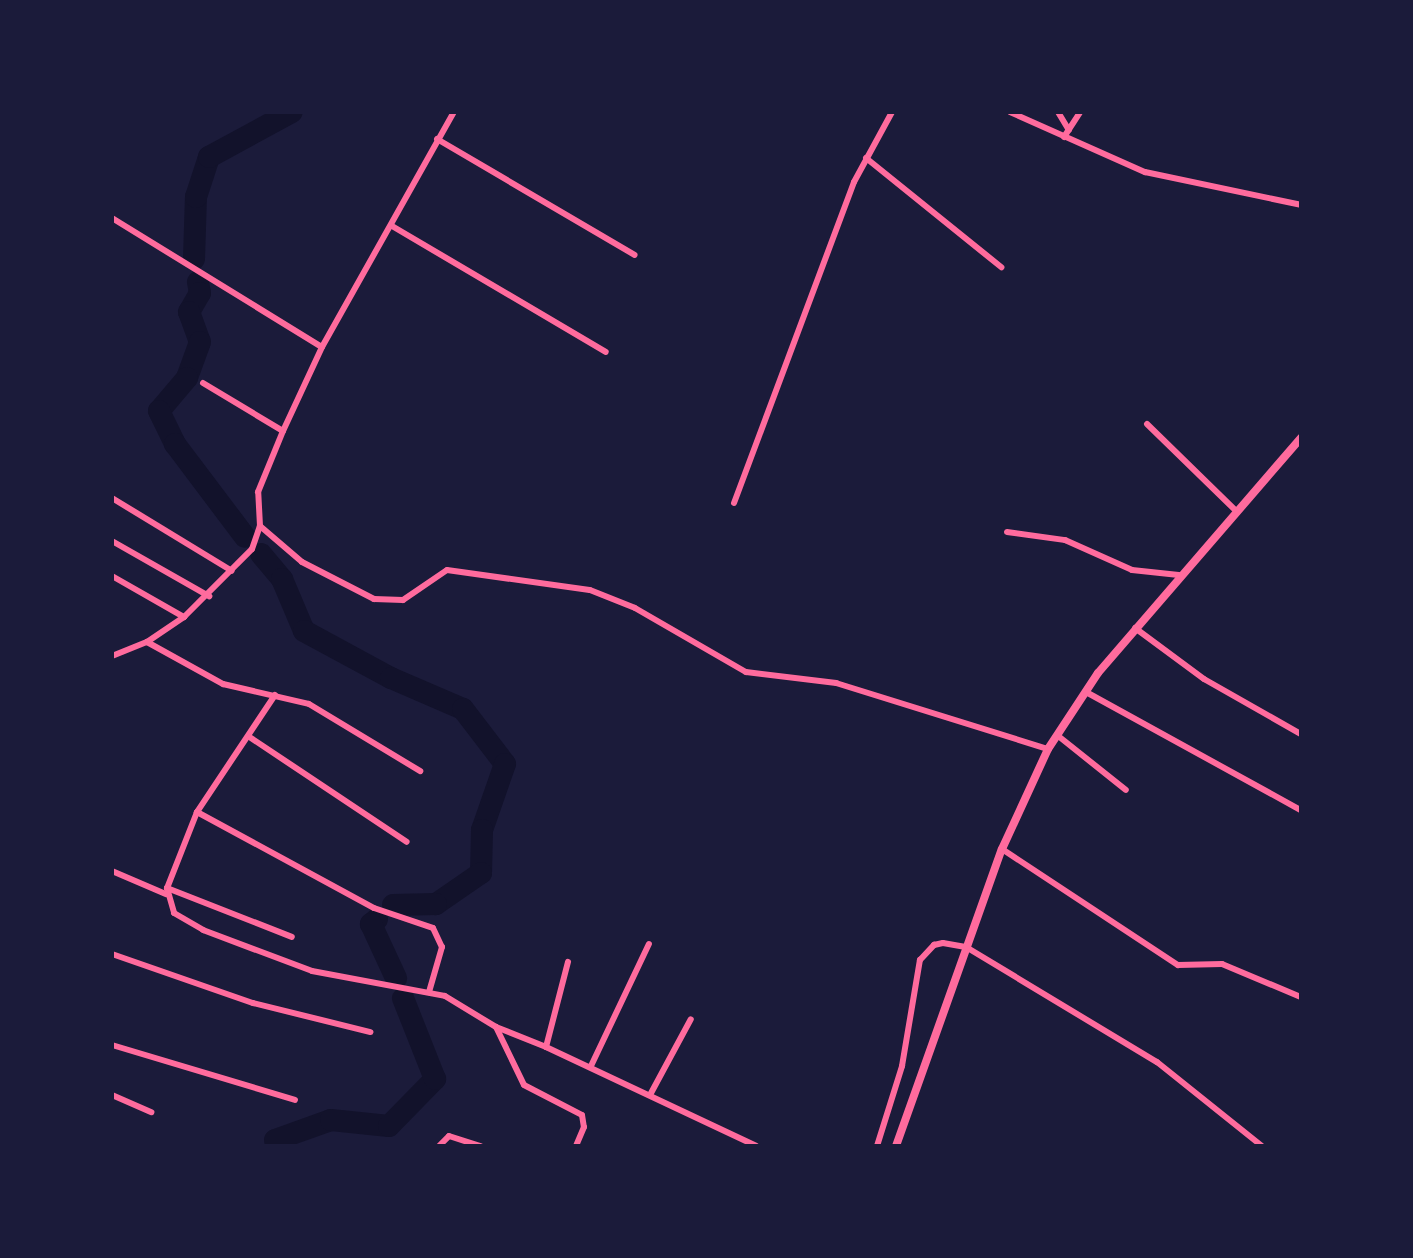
<!DOCTYPE html>
<html>
<head>
<meta charset="utf-8">
<style>
  body { margin:0 }
  #map { position:relative; width:1413px; height:1258px; overflow:hidden; background:#1b1b3a; font-family:Bitter,serif }
  div>[style] { position:absolute }
  [style*='--x'] { left:calc(var(--x)*1px); top:calc(var(--y)*1px); width:calc(var(--w)*1px); rotate:calc(var(--a)*1deg) }
  .river>* { height:22px; margin:-11px; padding:0 11px; transform-origin:11px; border-radius:11px; background:#12122b }
  .minor>* { height:6px; margin:-3px; padding:0 3px; transform-origin:3px; border-radius:3px; background:#ff6b9d }
  .tertiary>* { height:8px; margin:-4px; padding:0 4px; transform-origin:4px; border-radius:4px; background:#ff6b9d }
  span { translate:-50% -50%; white-space:nowrap; text-align:center; line-height:1.15; -webkit-text-stroke:8px #1b1b3a; paint-order:stroke }
  .frame { position:absolute; inset:0; border:114px solid #1b1b3a; pointer-events:none }
</style>
</head>
<body>
<div id="map">
  <div class="river">
    <div style="--x:194;--y:259;--w:62;--a:-88.2"></div>
    <div style="--x:196;--y:197;--w:42;--a:-72"></div>
    <div style="--x:209;--y:157;--w:94;--a:-28.5"></div>
    <div style="--x:198;--y:282;--w:11;--a:80"></div>
    <div style="--x:200;--y:293;--w:22;--a:120"></div>
    <div style="--x:189;--y:312;--w:32;--a:70"></div>
    <div style="--x:200;--y:342;--w:38;--a:110"></div>
    <div style="--x:187;--y:378;--w:43;--a:130.3"></div>
    <div style="--x:159;--y:411;--w:37;--a:64"></div>
    <div style="--x:175;--y:444;--w:116;--a:53"></div>
    <div style="--x:261;--y:554;--w:33;--a:50"></div>
    <div style="--x:282;--y:579;--w:56;--a:67.1"></div>
    <div style="--x:304;--y:631;--w:99;--a:28.4"></div>
    <div style="--x:391;--y:678;--w:78;--a:23.3"></div>
    <div style="--x:463;--y:709;--w:69;--a:52.6"></div>
    <div style="--x:505;--y:764;--w:70;--a:109.2"></div>
    <div style="--x:482;--y:830;--w:43;--a:91.3"></div>
    <div style="--x:481;--y:873;--w:55;--a:145.4"></div>
    <div style="--x:436;--y:904;--w:43;--a:178.7"></div>
    <div style="--x:377;--y:919;--w:8;--a:140"></div>
    <div style="--x:371;--y:924;--w:60;--a:65.2"></div>
    <div style="--x:281;--y:1146;--w:8;--a:-135"></div>
    <div style="--x:275;--y:1140;--w:59;--a:-19.7"></div>
    <div style="--x:331;--y:1120;--w:58;--a:5.9"></div>
    <div style="--x:389;--y:1126;--w:66;--a:-45.6"></div>
    <div style="--x:435;--y:1079;--w:87;--a:-111.6"></div>
  </div>
  <div class="minor">
    <div style="--x:1010;--y:112;--w:148;--a:24"></div>
    <div style="--x:1145;--y:172;--w:159;--a:11.9"></div>
    <div style="--x:1058;--y:112;--w:21;--a:59"></div>
    <div style="--x:1064;--y:137;--w:30;--a:-57"></div>
    <div style="--x:437;--y:139;--w:229;--a:30.4"></div>
    <div style="--x:866;--y:158;--w:174;--a:38.9"></div>
    <div style="--x:112;--y:218;--w:246;--a:31.6"></div>
    <div style="--x:392;--y:226;--w:248;--a:30.5"></div>
    <div style="--x:203;--y:383;--w:93;--a:31"></div>
    <div style="--x:1147;--y:424;--w:123;--a:44.3"></div>
    <div style="--x:112;--y:498;--w:140;--a:31.3"></div>
    <div style="--x:734;--y:503;--w:343;--a:-69.5"></div>
    <div style="--x:854;--y:182;--w:80;--a:-61.5"></div>
    <div style="--x:260;--y:526;--w:55;--a:40.6"></div>
    <div style="--x:302;--y:562;--w:81;--a:27.2"></div>
    <div style="--x:374;--y:599;--w:29;--a:2"></div>
    <div style="--x:403;--y:600;--w:53;--a:-34.3"></div>
    <div style="--x:447;--y:570;--w:144;--a:8"></div>
    <div style="--x:590;--y:590;--w:48;--a:21.8"></div>
    <div style="--x:635;--y:608;--w:128;--a:30"></div>
    <div style="--x:746;--y:672;--w:91;--a:7"></div>
    <div style="--x:836;--y:683;--w:222;--a:17.3"></div>
    <div style="--x:1007;--y:532;--w:59;--a:7.9"></div>
    <div style="--x:1065;--y:540;--w:73;--a:24.1"></div>
    <div style="--x:1132;--y:570;--w:47;--a:6.1"></div>
    <div style="--x:112;--y:541;--w:112;--a:29.6"></div>
    <div style="--x:112;--y:576;--w:83;--a:29.7"></div>
    <div style="--x:1135;--y:628;--w:86;--a:36.5"></div>
    <div style="--x:1204;--y:679;--w:112;--a:29.6"></div>
    <div style="--x:147;--y:642;--w:87;--a:28.9"></div>
    <div style="--x:223;--y:684;--w:88;--a:13.1"></div>
    <div style="--x:309;--y:704;--w:130;--a:31.1"></div>
    <div style="--x:112;--y:656;--w:38;--a:-22"></div>
    <div style="--x:147;--y:642;--w:45;--a:-34"></div>
    <div style="--x:184;--y:617;--w:96;--a:-45"></div>
    <div style="--x:252;--y:549;--w:24;--a:-71"></div>
    <div style="--x:260;--y:526;--w:34;--a:-93"></div>
    <div style="--x:258;--y:492;--w:66;--a:-67.7"></div>
    <div style="--x:283;--y:431;--w:93;--a:-65.1"></div>
    <div style="--x:322;--y:347;--w:270;--a:-60.7"></div>
    <div style="--x:1086;--y:692;--w:245;--a:28.8"></div>
    <div style="--x:275;--y:695;--w:141;--a:123.7"></div>
    <div style="--x:197;--y:812;--w:82;--a:111.5"></div>
    <div style="--x:167;--y:888;--w:26;--a:74"></div>
    <div style="--x:174;--y:913;--w:34;--a:30"></div>
    <div style="--x:203;--y:930;--w:116;--a:20.6"></div>
    <div style="--x:312;--y:971;--w:135;--a:10.6"></div>
    <div style="--x:445;--y:996;--w:60;--a:31.3"></div>
    <div style="--x:496;--y:1027;--w:54;--a:21.8"></div>
    <div style="--x:546;--y:1047;--w:88;--a:-75.5"></div>
    <div style="--x:1057;--y:735;--w:88;--a:38.6"></div>
    <div style="--x:251;--y:738;--w:187;--a:33.7"></div>
    <div style="--x:197;--y:812;--w:201;--a:28.5"></div>
    <div style="--x:374;--y:908;--w:62;--a:18.7"></div>
    <div style="--x:433;--y:928;--w:21;--a:65"></div>
    <div style="--x:442;--y:947;--w:47;--a:106.1"></div>
    <div style="--x:1002;--y:849;--w:211;--a:33.4"></div>
    <div style="--x:1178;--y:965;--w:44;--a:-1.3"></div>
    <div style="--x:1222;--y:964;--w:86;--a:22.7"></div>
    <div style="--x:112;--y:871;--w:59;--a:23.1"></div>
    <div style="--x:167;--y:888;--w:134;--a:21.4"></div>
    <div style="--x:112;--y:954;--w:149;--a:19.2"></div>
    <div style="--x:253;--y:1003;--w:121;--a:13.9"></div>
    <div style="--x:496;--y:1027;--w:64;--a:64.2"></div>
    <div style="--x:524;--y:1085;--w:65;--a:27.3"></div>
    <div style="--x:582;--y:1115;--w:12;--a:81"></div>
    <div style="--x:584;--y:1127;--w:21;--a:113"></div>
    <div style="--x:112;--y:1045;--w:191;--a:16.7"></div>
    <div style="--x:546;--y:1047;--w:232;--a:25.2"></div>
    <div style="--x:591;--y:1066;--w:135;--a:-64.6"></div>
    <div style="--x:112;--y:1095;--w:43;--a:23.6"></div>
    <div style="--x:650;--y:1095;--w:86;--a:-61.7"></div>
    <div style="--x:439;--y:1146;--w:14;--a:-45"></div>
    <div style="--x:449;--y:1136;--w:33;--a:18"></div>
    <div style="--x:877;--y:1146;--w:84;--a:-72.6"></div>
    <div style="--x:902;--y:1066;--w:108;--a:-80.4"></div>
    <div style="--x:920;--y:960;--w:21;--a:-47"></div>
    <div style="--x:934;--y:945;--w:9;--a:-13"></div>
    <div style="--x:943;--y:943;--w:23;--a:10"></div>
    <div style="--x:966;--y:947;--w:223;--a:31.1"></div>
    <div style="--x:1157;--y:1062;--w:134;--a:38.7"></div>
  </div>
  <div class="tertiary">
    <div style="--x:896;--y:1146;--w:315;--a:-70.4"></div>
    <div style="--x:1002;--y:849;--w:110;--a:-65.3"></div>
    <div style="--x:1048;--y:749;--w:91;--a:-56.7"></div>
    <div style="--x:1098;--y:673;--w:311;--a:-49.2"></div>
  </div>
  <div class="frame"></div>
</div>
</body>
</html>
